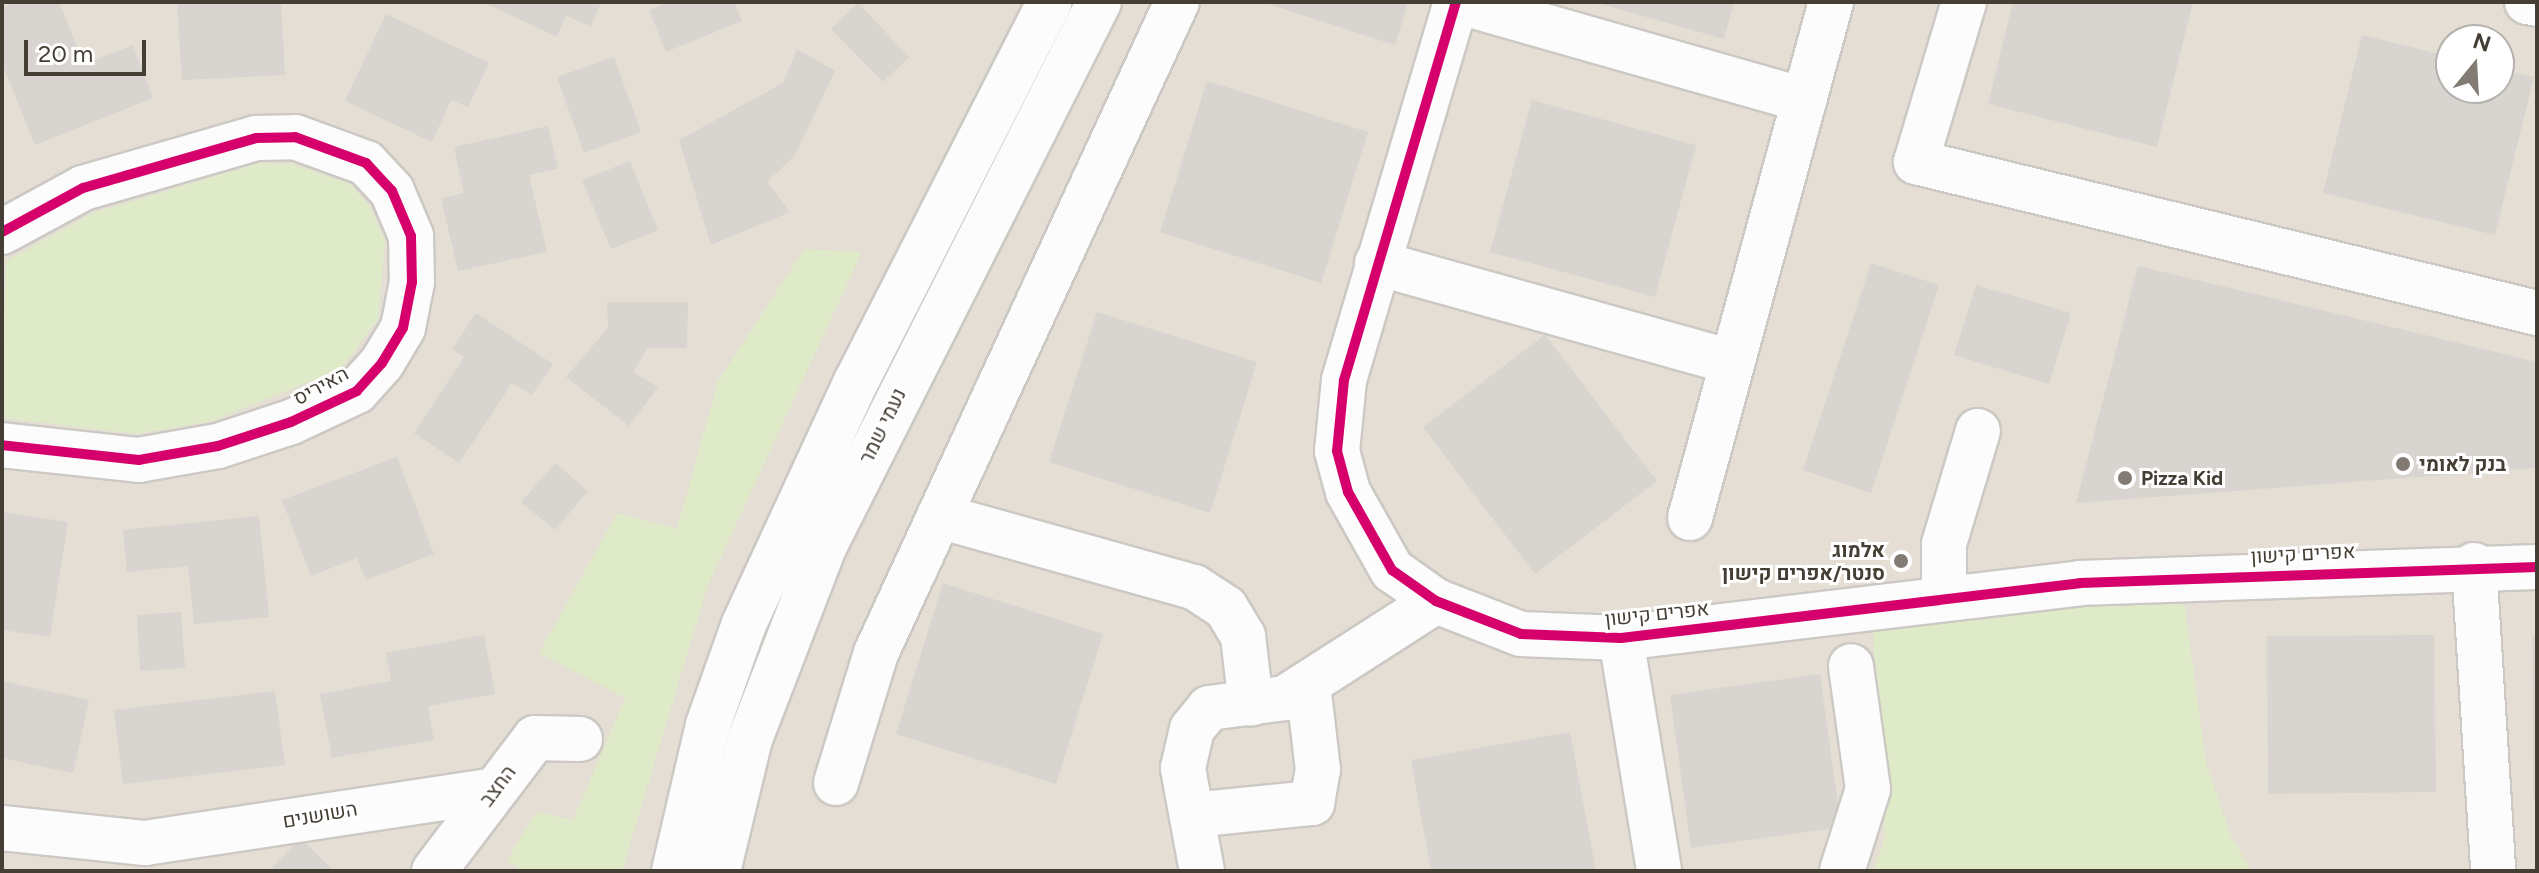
<!DOCTYPE html>
<html>
<head>
<meta charset="utf-8">
<style>
  body { margin:0 }
  #map { position:relative; width:2539px; height:873px; overflow:hidden; background:#f0ede8; font-family:Figtree,Heebo,sans-serif }
  div>[style] { position:absolute }
  [style*='--x'] { left:calc(var(--x)*1px); top:calc(var(--y)*1px); width:calc(var(--w)*1px); rotate:calc(var(--a)*1deg) }
  .residential>* { inset:0; background:#e4ded5 }
  .green>* { inset:0; background:#dfeac8 }
  .building>* { inset:0; background:#d8d4cf }
  .roads { filter:drop-shadow(2px 0 #ccc9c4) drop-shadow(-2px 0 #ccc9c4) drop-shadow(0 2px #ccc9c4) drop-shadow(0 -2px #ccc9c4) }
  .minor>* { height:44px; margin:-22px; padding:0 22px; transform-origin:22px; border-radius:22px; background:#fdfcfc }
  .cycleway>* { height:10px; margin:-5px; padding:0 5px; transform-origin:5px; border-radius:5px; background:#d6006c }
  .dots>* { width:22px; height:22px; translate:-50% -50%; box-sizing:border-box; border:4px solid #fff; border-radius:50% }
  span { translate:-50% -50%; white-space:nowrap; text-align:center; line-height:1.15; -webkit-text-stroke:6px #fff; paint-order:stroke }
  .street-label { font-size:20px; color:#453e34 }
  .poi-label { font-size:20px; color:#453e34; font-weight:700 }
  .left { translate:0 -50%; text-align:left }
  .right { translate:-100% -50%; text-align:right }
  .frame { position:absolute; inset:0; border:4px solid #453e34; pointer-events:none }
  .north { position:absolute; left:2435px; top:24px; width:80px; height:80px; box-sizing:border-box; background:#fff; border:2px solid #b5b2ae; border-radius:50%; rotate:18deg; font-size:22px; font-weight:700; line-height:32px; text-align:center; color:#453e34 }
  .north::after { content:''; display:block; margin:auto; width:28px; height:36px; background:#817b73; clip-path:polygon(50% 0,100% 100%,50% 72%,0 100%) }
  .scale { position:absolute; left:24px; top:40px; width:122px; height:36px; box-sizing:border-box; border:4px solid #453e34; border-top:0; padding-left:10px; font-size:24px; line-height:28px; white-space:nowrap; color:#453e34; -webkit-text-stroke:6px #fff; paint-order:stroke }
</style>
</head>
<body>
<div id="map">
  <div class="residential">
    <div style="clip-path:polygon(evenodd,2px 2px,2537px 2px,2537px 871px,2px 871px,2px 2px,2451px 40px,2499px 40px,2499px 88px,2451px 88px,2451px 40px)"></div>
  </div>
  <div class="green">
    <div style="clip-path:polygon(260px 163px,292px 164px,350px 184px,370px 206px,385px 241px,378px 319px,341px 369px,212px 421px,137px 434px,2px 418px,6px 261px,93px 213px)"></div>
    <div style="clip-path:polygon(804px 249px,862px 252px,708px 585px,622px 871px,522px 871px,507px 860px,536px 812px,573px 820px,625px 698px,539px 653px,617px 513px,677px 529px,718px 381px)"></div>
    <div style="clip-path:polygon(2183px 593px,2206px 763px,2231px 836px,2252px 871px,1873px 871px,1885px 837px,1873px 632px)"></div>
  </div>
  <div class="building">
    <div style="clip-path:polygon(14px 2px,59px 2px,84px 64px,133px 45px,153px 98px,35px 145px,2px 63px,2px 7px)"></div>
    <div style="clip-path:polygon(177px 2px,281px 2px,285px 75px,182px 80px)"></div>
    <div style="clip-path:polygon(483px 2px,601px 2px,591px 26px,566px 16px,557px 37px)"></div>
    <div style="clip-path:polygon(668px 2px,734px 2px,742px 21px,666px 52px,649px 10px)"></div>
    <div style="clip-path:polygon(1262px 2px,1408px 2px,1395px 45px)"></div>
    <div style="clip-path:polygon(1594px 2px,1734px 2px,1724px 39px)"></div>
    <div style="clip-path:polygon(2013px 2px,2193px 2px,2157px 147px,1988px 104px)"></div>
    <div style="clip-path:polygon(858px 3px,909px 57px,883px 82px,831px 29px)"></div>
    <div style="clip-path:polygon(386px 14px,489px 63px,468px 107px,451px 100px,432px 142px,345px 101px)"></div>
    <div style="clip-path:polygon(2362px 35px,2451px 57px,2451px 88px,2499px 88px,2499px 69px,2534px 77px,2495px 235px,2323px 193px)"></div>
    <div style="clip-path:polygon(797px 49px,835px 71px,795px 155px,767px 182px,790px 212px,711px 245px,679px 140px,783px 83px)"></div>
    <div style="clip-path:polygon(614px 57px,641px 132px,584px 153px,557px 77px)"></div>
    <div style="clip-path:polygon(1207px 81px,1368px 132px,1321px 283px,1160px 232px)"></div>
    <div style="clip-path:polygon(1532px 100px,1696px 145px,1655px 297px,1490px 252px)"></div>
    <div style="clip-path:polygon(548px 126px,558px 169px,529px 175px,547px 252px,458px 271px,441px 198px,464px 193px,454px 147px)"></div>
    <div style="clip-path:polygon(630px 161px,658px 230px,611px 249px,582px 180px)"></div>
    <div style="clip-path:polygon(1871px 263px,1939px 285px,1871px 493px,1803px 470px)"></div>
    <div style="clip-path:polygon(2138px 266px,2537px 362px,2537px 468px,2076px 503px)"></div>
    <div style="clip-path:polygon(1976px 285px,2071px 313px,2049px 384px,1954px 355px)"></div>
    <div style="clip-path:polygon(607px 302px,688px 302px,687px 348px,648px 348px,633px 372px,658px 387px,629px 426px,566px 377px,608px 328px)"></div>
    <div style="clip-path:polygon(1097px 312px,1257px 362px,1210px 513px,1049px 462px)"></div>
    <div style="clip-path:polygon(476px 313px,553px 364px,532px 395px,512px 383px,459px 463px,414px 433px,464px 357px,452px 349px)"></div>
    <div style="clip-path:polygon(1545px 335px,1657px 481px,1535px 574px,1423px 427px)"></div>
    <div style="clip-path:polygon(397px 457px,434px 554px,366px 580px,357px 558px,311px 576px,282px 500px)"></div>
    <div style="clip-path:polygon(555px 463px,588px 491px,555px 530px,521px 502px)"></div>
    <div style="clip-path:polygon(2px 512px,68px 522px,50px 637px,2px 630px)"></div>
    <div style="clip-path:polygon(259px 516px,269px 617px,194px 624px,188px 566px,127px 572px,123px 530px)"></div>
    <div style="clip-path:polygon(943px 583px,1103px 634px,1056px 784px,896px 734px)"></div>
    <div style="clip-path:polygon(181px 612px,185px 668px,140px 671px,137px 615px)"></div>
    <div style="clip-path:polygon(484px 635px,495px 694px,428px 706px,434px 740px,332px 758px,320px 694px,391px 681px,386px 653px)"></div>
    <div style="clip-path:polygon(2434px 635px,2436px 792px,2268px 794px,2267px 636px)"></div>
    <div style="clip-path:polygon(2532px 635px,2537px 635px,2537px 799px,2533px 799px)"></div>
    <div style="clip-path:polygon(1820px 674px,1841px 827px,1691px 848px,1670px 695px)"></div>
    <div style="clip-path:polygon(2px 681px,89px 700px,73px 773px,2px 758px)"></div>
    <div style="clip-path:polygon(275px 691px,285px 765px,123px 784px,114px 710px)"></div>
    <div style="clip-path:polygon(1570px 732px,1596px 871px,1431px 871px,1411px 760px)"></div>
    <div style="clip-path:polygon(301px 838px,334px 871px,268px 871px)"></div>
  </div>
  <div class="roads">
    <div class="minor">
      <div style="--x:1456;--y:2;--w:394;--a:106.5"></div>
      <div style="--x:1344;--y:380;--w:71;--a:95.6"></div>
      <div style="--x:1337;--y:451;--w:42;--a:75"></div>
      <div style="--x:1348;--y:492;--w:90;--a:60.6"></div>
      <div style="--x:1392;--y:570;--w:54;--a:35.2"></div>
      <div style="--x:1436;--y:601;--w:91;--a:21.2"></div>
      <div style="--x:1521;--y:634;--w:100;--a:2.3"></div>
      <div style="--x:1621;--y:638;--w:462;--a:-6.8"></div>
      <div style="--x:2080;--y:583;--w:457;--a:-2"></div>
      <div style="--x:1460;--y:2;--w:358;--a:15.9"></div>
      <div style="--x:1964;--y:2;--w:167;--a:106.7"></div>
      <div style="--x:1916;--y:162;--w:639;--a:13.67"></div>
      <div style="--x:2527;--y:2;--w:10;--a:11"></div>
      <div style="--x:2;--y:232;--w:92;--a:-28.5"></div>
      <div style="--x:83;--y:188;--w:180;--a:-16.1"></div>
      <div style="--x:256;--y:138;--w:39;--a:-1"></div>
      <div style="--x:295;--y:137;--w:76;--a:20.1"></div>
      <div style="--x:366;--y:163;--w:38;--a:47"></div>
      <div style="--x:392;--y:191;--w:49;--a:67.1"></div>
      <div style="--x:411;--y:236;--w:46;--a:88.8"></div>
      <div style="--x:412;--y:282;--w:47;--a:101.1"></div>
      <div style="--x:403;--y:328;--w:41;--a:121"></div>
      <div style="--x:382;--y:363;--w:38;--a:132"></div>
      <div style="--x:357;--y:391;--w:73;--a:154.8"></div>
      <div style="--x:291;--y:422;--w:77;--a:161.8"></div>
      <div style="--x:218;--y:446;--w:80;--a:170"></div>
      <div style="--x:139;--y:460;--w:138;--a:-173.8"></div>
      <div style="--x:1377;--y:263;--w:369;--a:15.6"></div>
      <div style="--x:939;--y:516;--w:265;--a:15.6"></div>
      <div style="--x:1194;--y:587;--w:38;--a:33"></div>
      <div style="--x:1226;--y:608;--w:33;--a:59"></div>
      <div style="--x:1243;--y:636;--w:68;--a:83.3"></div>
      <div style="--x:1690;--y:518;--w:535;--a:-74.72"></div>
      <div style="--x:2474;--y:565;--w:307;--a:86.4"></div>
      <div style="--x:1944;--y:599;--w:55;--a:-90"></div>
      <div style="--x:1944;--y:544;--w:118;--a:-73.3"></div>
      <div style="--x:1621;--y:638;--w:236;--a:80.7"></div>
      <div style="--x:836;--y:783;--w:136;--a:-72.9"></div>
      <div style="--x:876;--y:653;--w:717;--a:-65.19"></div>
      <div style="--x:1192;--y:815;--w:121;--a:-5.7"></div>
      <div style="--x:1312;--y:803;--w:34;--a:-80"></div>
      <div style="--x:1318;--y:770;--w:86;--a:-96.7"></div>
      <div style="--x:2;--y:828;--w:144;--a:6"></div>
      <div style="--x:145;--y:843;--w:354;--a:-8.6"></div>
      <div style="--x:434;--y:871;--w:167;--a:-52.8"></div>
      <div style="--x:535;--y:738;--w:45;--a:1.3"></div>
      <div style="--x:674;--y:871;--w:150;--a:-76.9"></div>
      <div style="--x:708;--y:725;--w:107;--a:-70.4"></div>
      <div style="--x:744;--y:624;--w:269;--a:-65.2"></div>
      <div style="--x:857;--y:380;--w:424;--a:-63"></div>
      <div style="--x:718;--y:871;--w:136;--a:-76.4"></div>
      <div style="--x:750;--y:739;--w:208;--a:-68.9"></div>
      <div style="--x:825;--y:545;--w:608;--a:-63.22"></div>
      <div style="--x:1202;--y:871;--w:105;--a:-100.5"></div>
      <div style="--x:1183;--y:768;--w:40;--a:-77"></div>
      <div style="--x:1192;--y:729;--w:27;--a:-51"></div>
      <div style="--x:1209;--y:708;--w:77;--a:-7.5"></div>
      <div style="--x:1285;--y:698;--w:179;--a:-32.7"></div>
      <div style="--x:1842;--y:871;--w:86;--a:-72.4"></div>
      <div style="--x:1868;--y:789;--w:124;--a:-97.9"></div>
    </div>
  </div>
  <div class="cycleway">
    <div style="--x:1456;--y:2;--w:394;--a:106.5"></div>
    <div style="--x:1344;--y:380;--w:71;--a:95.6"></div>
    <div style="--x:1337;--y:451;--w:42;--a:75"></div>
    <div style="--x:1348;--y:492;--w:90;--a:60.6"></div>
    <div style="--x:1392;--y:570;--w:54;--a:35.2"></div>
    <div style="--x:1436;--y:601;--w:91;--a:21.2"></div>
    <div style="--x:1521;--y:634;--w:100;--a:2.3"></div>
    <div style="--x:1621;--y:638;--w:462;--a:-6.8"></div>
    <div style="--x:2080;--y:583;--w:457;--a:-2"></div>
    <div style="--x:2;--y:232;--w:92;--a:-28.5"></div>
    <div style="--x:83;--y:188;--w:180;--a:-16.1"></div>
    <div style="--x:256;--y:138;--w:39;--a:-1"></div>
    <div style="--x:295;--y:137;--w:76;--a:20.1"></div>
    <div style="--x:366;--y:163;--w:38;--a:47"></div>
    <div style="--x:392;--y:191;--w:49;--a:67.1"></div>
    <div style="--x:411;--y:236;--w:46;--a:88.8"></div>
    <div style="--x:412;--y:282;--w:47;--a:101.1"></div>
    <div style="--x:403;--y:328;--w:41;--a:121"></div>
    <div style="--x:382;--y:363;--w:38;--a:132"></div>
    <div style="--x:357;--y:391;--w:73;--a:154.8"></div>
    <div style="--x:291;--y:422;--w:77;--a:161.8"></div>
    <div style="--x:218;--y:446;--w:80;--a:170"></div>
    <div style="--x:139;--y:460;--w:138;--a:-173.8"></div>
  </div>
  <div class="dots">
    <div style="left:2403px;top:464px;background:#817b73"></div>
    <div style="left:2125px;top:478px;background:#817b73"></div>
    <div style="left:1901px;top:561px;background:#817b73"></div>
  </div>
  <div class="street-label">
    <span style="left:321px;top:386px;rotate:-28deg">האיריס</span>
    <span style="left:883px;top:426px;rotate:-64deg">נעמי שמר</span>
    <span style="left:2303px;top:554px;rotate:-3deg">אפרים קישון</span>
    <span style="left:1657px;top:614px;rotate:-6deg">אפרים קישון</span>
    <span style="left:498px;top:786px;rotate:-53deg">החצב</span>
    <span style="left:320px;top:815px;rotate:-10deg">השושנים</span>
  </div>
  <div class="poi-label">
    <span class="left" style="left:2419px;top:464px">בנק לאומי</span>
    <span class="left" style="left:2141px;top:478px">Pizza Kid</span>
    <span class="right" style="left:1885px;top:562px">אלמוג<br>סנטר/אפרים קישון</span>
  </div>
  <div class="frame"></div>
  <div class="north">N</div>
  <div class="scale">20 m</div>
</div>
</body>
</html>
